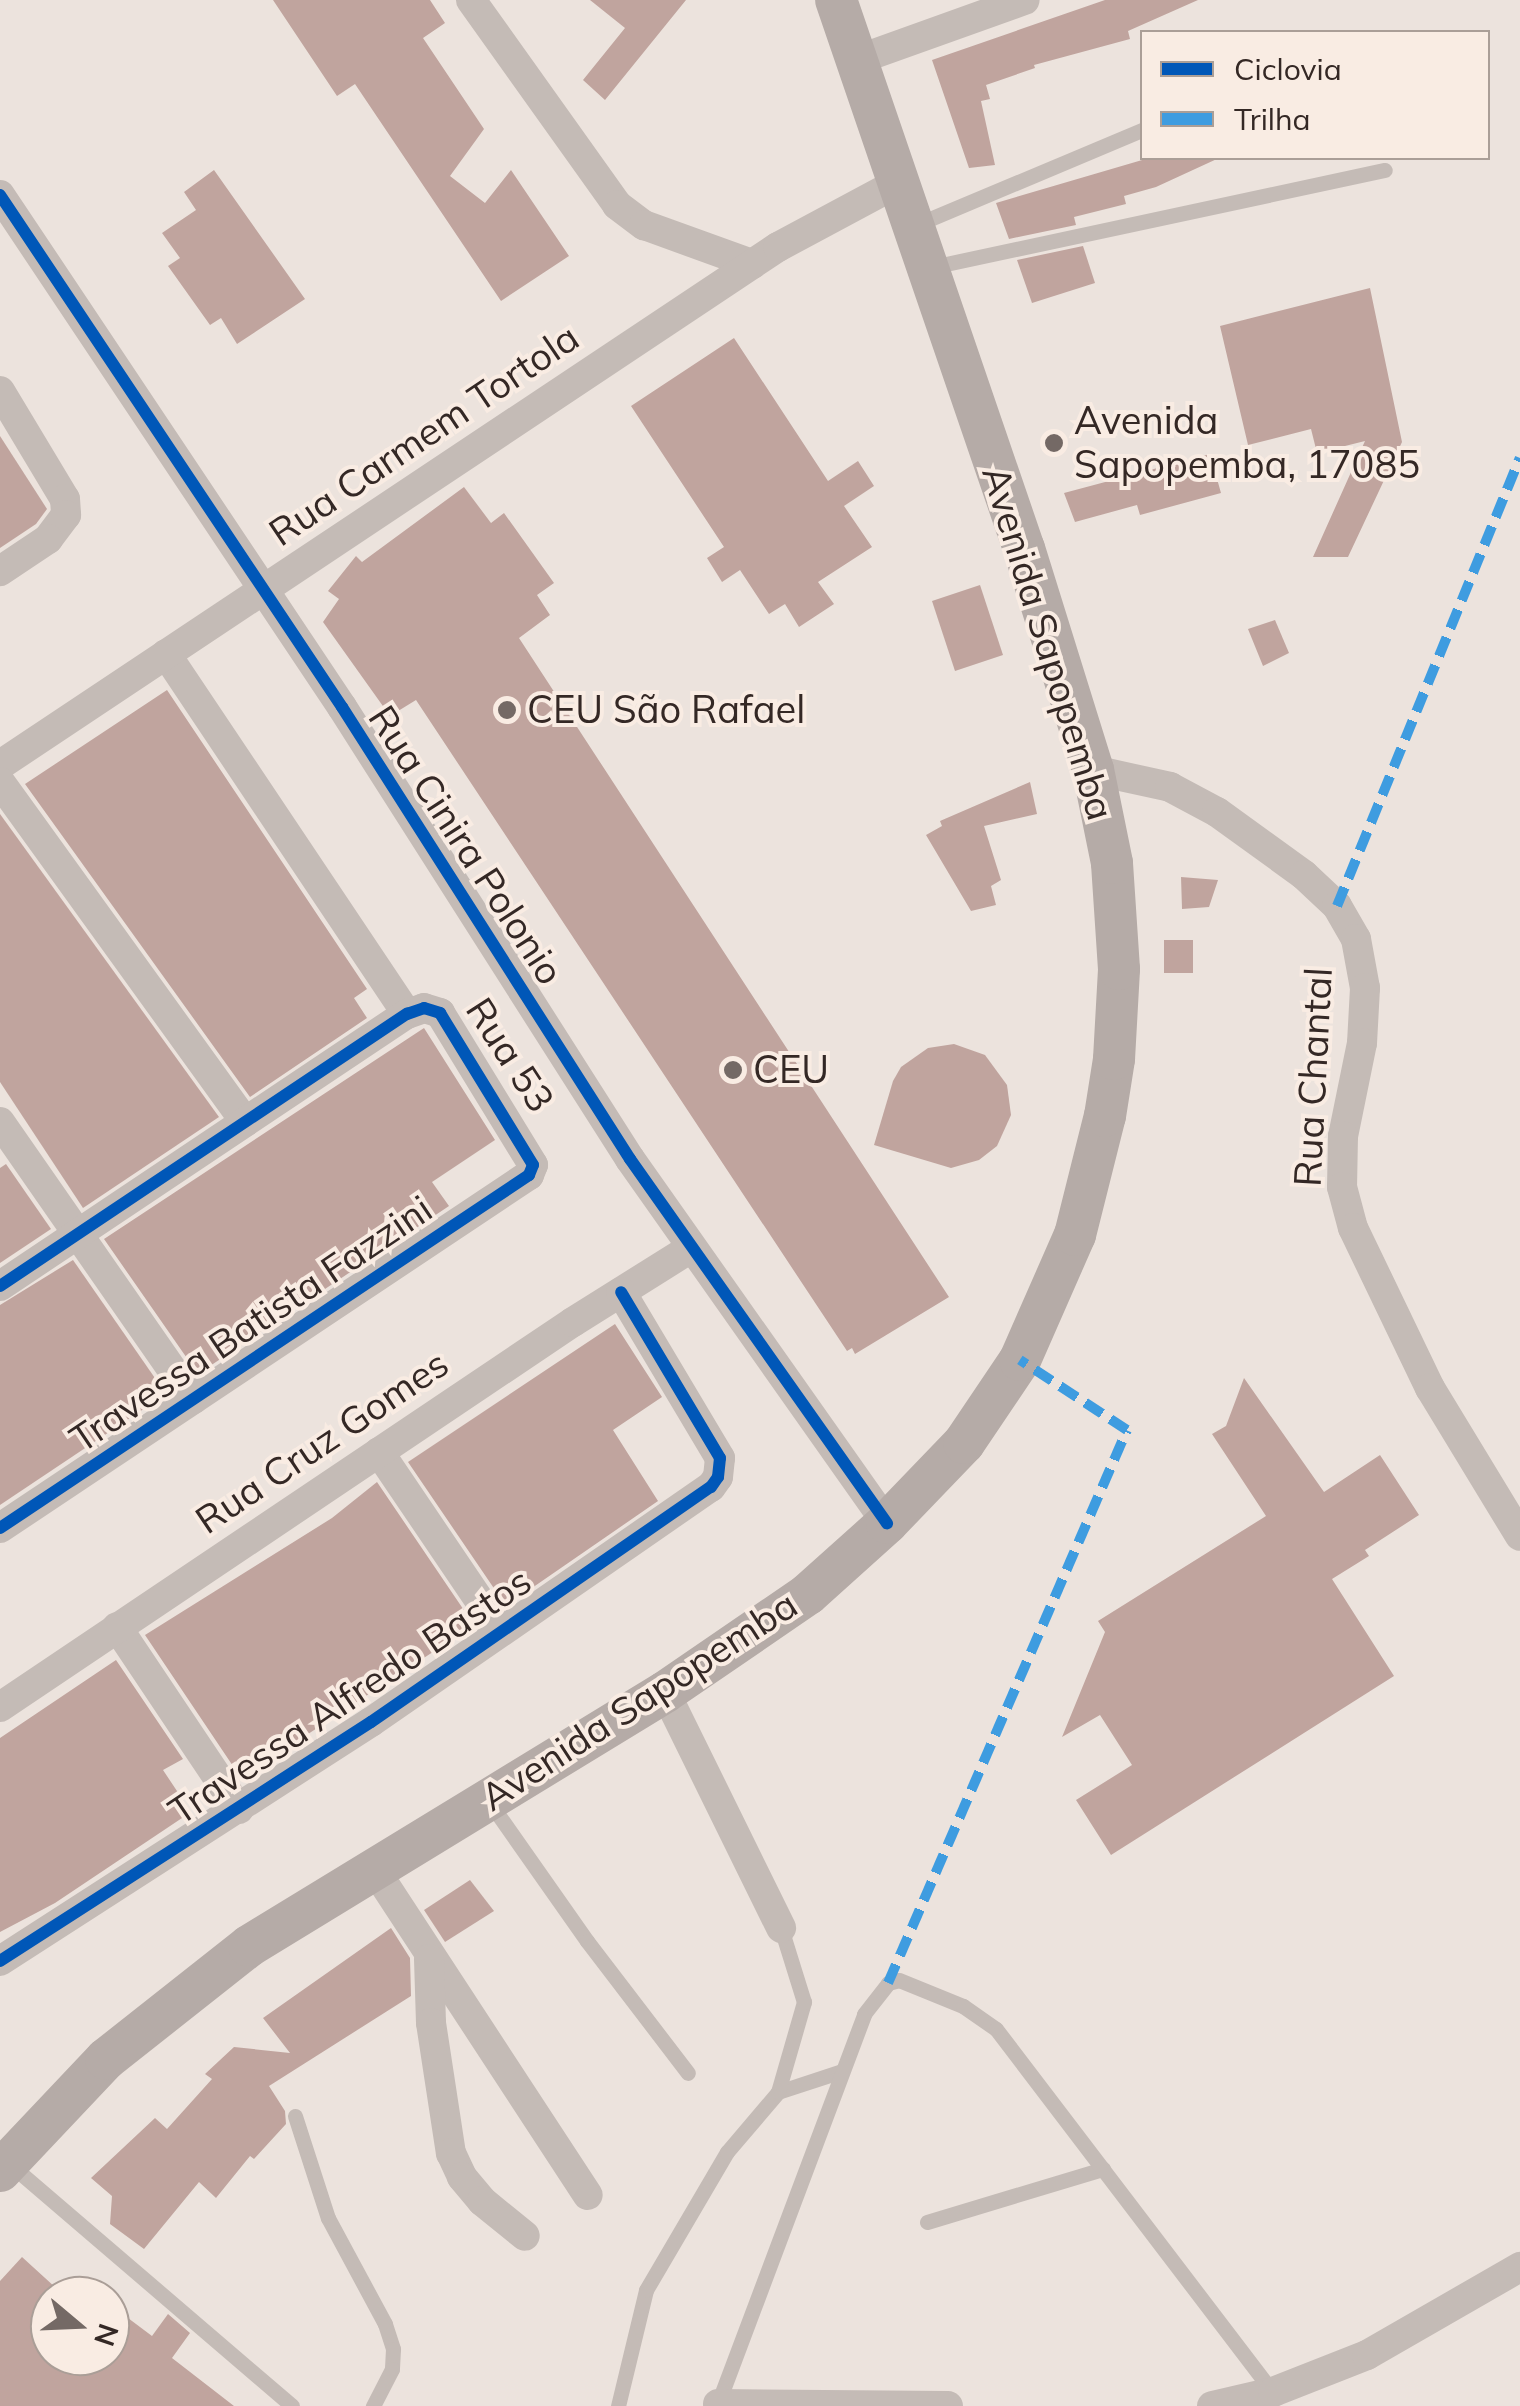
<!DOCTYPE html>
<html>
<head>
<meta charset="utf-8">
<style>
  body { margin:0 }
  #map { position:relative; width:1520px; height:2406px; overflow:hidden; background:#ece3dd; font-family:Mulish,sans-serif }
  div>[style] { position:absolute }
  [style*='--x'] { left:calc(var(--x)*1px); top:calc(var(--y)*1px); width:calc(var(--w)*1px); rotate:calc(var(--a)*1deg) }
  .building>* { inset:0; background:#c0a49e }
  .service>* { height:15px; margin:-7.5px; padding:0 7.5px; transform-origin:7.5px; border-radius:7.5px; background:#c4bbb6 }
  .minor>* { height:30px; margin:-15px; padding:0 15px; transform-origin:15px; border-radius:15px; background:#c4bbb6 }
  .secondary>* { height:42px; margin:-21px; padding:0 21px; transform-origin:21px; border-radius:21px; background:#b5aba7 }
  .quiet>* { height:10px; margin-top:-5px; transform-origin:0; background:repeating-linear-gradient(90deg,#3e9ce0 0 20px,transparent 0 30px) }
  .cycleway>* { height:12px; margin:-6px; padding:0 6px; transform-origin:6px; border-radius:6px; background:#0057b8 }
  .dots>* { width:28px; height:28px; translate:-50% -50%; box-sizing:border-box; border:5px solid #f9ece3; border-radius:50% }
  span { translate:-50% -50%; white-space:nowrap; text-align:center; line-height:1.15; -webkit-text-stroke:8px #f9ece3; paint-order:stroke }
  .poi-label { font-size:38px; color:#342825 }
  .left { translate:0 -50%; text-align:left }
  .street-label { font-size:38px; color:#342825 }
  .legend { position:absolute; left:1140px; top:30px; width:350px; height:130px; box-sizing:border-box; background:#f9ece3; border:2px solid #aa9e97; margin:0; padding:12px 18px; list-style:none; font-size:30px; color:#342825 }
  .legend li { display:flex; align-items:center; gap:20px; height:50px }
  .legend b { width:50px; border:2px solid #aa9e97 }
  .north { position:absolute; left:30px; top:2276px; width:100px; height:100px; box-sizing:border-box; background:#f9ece3; border:2px solid #aa9e97; border-radius:50%; rotate:109deg; font-size:28px; font-weight:700; line-height:40px; text-align:center; color:#342825 }
  .north::after { content:''; display:block; margin:auto; width:35px; height:45px; background:#746965; clip-path:polygon(50% 0,100% 100%,50% 72%,0 100%) }
</style>
</head>
<body>
<div id="map">
  <div class="building">
    <div style="clip-path:polygon(273px 0,430px 0,445px 23px,423px 38px,484px 129px,450px 176px,485px 203px,511px 170px,569px 256px,501px 301px,355px 84px,337px 96px)"></div>
    <div style="clip-path:polygon(590px 0,686px 0,605px 100px,583px 80px,625px 28px)"></div>
    <div style="clip-path:polygon(1105px 0,1198px 0,1128px 31px,1130px 39px,1034px 65px,1035px 68px,986px 85px,990px 99px,981px 101px,995px 165px,969px 168px,932px 60px)"></div>
    <div style="clip-path:polygon(1149px 158px,1219px 158px,1156px 187px,1124px 196px,1126px 204px,1074px 217px,1076px 225px,1009px 239px,996px 203px)"></div>
    <div style="clip-path:polygon(214px 170px,305px 299px,237px 344px,221px 318px,210px 325px,168px 266px,180px 258px,162px 233px,196px 210px,184px 192px)"></div>
    <div style="clip-path:polygon(1083px 246px,1095px 283px,1032px 303px,1017px 260px)"></div>
    <div style="clip-path:polygon(1370px 288px,1402px 442px,1348px 557px,1313px 557px,1365px 441px,1317px 453px,1311px 429px,1248px 445px,1220px 326px)"></div>
    <div style="clip-path:polygon(734px 338px,828px 481px,858px 461px,874px 486px,844px 506px,872px 547px,818px 582px,834px 604px,799px 627px,785px 604px,769px 614px,740px 570px,722px 582px,707px 558px,724px 547px,631px 406px)"></div>
    <div style="clip-path:polygon(0 436px,47px 509px,36px 524px,0 548px)"></div>
    <div style="clip-path:polygon(1210px 454px,1221px 493px,1140px 515px,1137px 505px,1075px 522px,1064px 493px)"></div>
    <div style="clip-path:polygon(464px 487px,491px 523px,504px 513px,554px 583px,537px 595px,550px 615px,519px 638px,949px 1297px,855px 1354px,852px 1348px,847px 1351px,416px 700px,390px 716px,323px 622px,339px 599px,328px 591px,356px 556px,362px 562px)"></div>
    <div style="clip-path:polygon(980px 585px,1003px 655px,955px 671px,932px 601px)"></div>
    <div style="clip-path:polygon(1275px 620px,1289px 653px,1263px 666px,1248px 629px)"></div>
    <div style="clip-path:polygon(167px 690px,367px 989px,354px 998px,367px 1018px,250px 1097px,25px 784px)"></div>
    <div style="clip-path:polygon(1030px 782px,1037px 814px,984px 826px,1001px 880px,991px 886px,996px 905px,971px 911px,926px 835px,942px 826px,940px 821px)"></div>
    <div style="clip-path:polygon(0 814px,219px 1117px,83px 1208px,0 1082px)"></div>
    <div style="clip-path:polygon(1181px 877px,1218px 880px,1209px 907px,1182px 909px)"></div>
    <div style="clip-path:polygon(1164px 940px,1193px 940px,1193px 973px,1164px 973px)"></div>
    <div style="clip-path:polygon(424px 1028px,495px 1140px,432px 1182px,449px 1206px,198px 1374px,104px 1239px)"></div>
    <div style="clip-path:polygon(954px 1044px,985px 1055px,1007px 1085px,1011px 1115px,997px 1146px,979px 1160px,951px 1168px,874px 1145px,893px 1081px,901px 1067px,928px 1048px)"></div>
    <div style="clip-path:polygon(6px 1164px,51px 1229px,0 1263px,0 1168px)"></div>
    <div style="clip-path:polygon(73px 1260px,166px 1394px,0 1505px,0 1305px)"></div>
    <div style="clip-path:polygon(615px 1324px,662px 1397px,613px 1430px,658px 1501px,506px 1606px,408px 1462px)"></div>
    <div style="clip-path:polygon(1244px 1378px,1324px 1492px,1380px 1455px,1419px 1515px,1365px 1550px,1369px 1556px,1332px 1579px,1394px 1676px,1111px 1855px,1076px 1800px,1132px 1765px,1100px 1715px,1062px 1737px,1105px 1632px,1098px 1621px,1266px 1516px,1212px 1434px,1226px 1426px)"></div>
    <div style="clip-path:polygon(377px 1482px,474px 1625px,241px 1778px,145px 1635px,332px 1518px)"></div>
    <div style="clip-path:polygon(116px 1660px,183px 1759px,163px 1770px,191px 1812px,55px 1903px,0 1932px,0 1738px)"></div>
    <div style="clip-path:polygon(470px 1880px,494px 1911px,445px 1942px,424px 1910px)"></div>
    <div style="clip-path:polygon(391px 1928px,410px 1958px,411px 1996px,269px 2086px,285px 2111px,286px 2124px,254px 2159px,250px 2156px,216px 2198px,199px 2182px,144px 2249px,110px 2224px,112px 2196px,91px 2178px,155px 2118px,167px 2129px,212px 2079px,205px 2074px,234px 2047px,290px 2053px,263px 2018px)"></div>
    <div style="clip-path:polygon(22px 2257px,56px 2288px,50px 2296px,50px 2356px,110px 2356px,110px 2331px,124px 2315px,152px 2336px,168px 2314px,190px 2333px,172px 2358px,234px 2406px,0 2406px,0 2281px)"></div>
  </div>
  <div class="service">
    <div style="--x:918;--y:224;--w:243;--a:-22.8"></div>
    <div style="--x:932;--y:267;--w:463;--a:-12.1"></div>
    <div style="--x:490;--y:1803;--w:169;--a:54.9"></div>
    <div style="--x:587;--y:1941;--w:166;--a:52.6"></div>
    <div style="--x:778;--y:2092;--w:67;--a:-18.2"></div>
    <div style="--x:295;--y:2116;--w:107;--a:72.1"></div>
    <div style="--x:328;--y:2218;--w:120;--a:61.7"></div>
    <div style="--x:385;--y:2324;--w:26;--a:72"></div>
    <div style="--x:393;--y:2349;--w:20;--a:93"></div>
    <div style="--x:392;--y:2369;--w:42;--a:117.2"></div>
    <div style="--x:11;--y:2165;--w:370;--a:40.6"></div>
    <div style="--x:927;--y:2222;--w:184;--a:-16.8"></div>
    <div style="--x:618;--y:2406;--w:119;--a:-76.4"></div>
    <div style="--x:646;--y:2290;--w:160;--a:-59.6"></div>
    <div style="--x:727;--y:2152;--w:79;--a:-49.6"></div>
    <div style="--x:778;--y:2092;--w:94;--a:-73.9"></div>
    <div style="--x:804;--y:2002;--w:77;--a:-107.3"></div>
    <div style="--x:717;--y:2406;--w:419;--a:-69.4"></div>
    <div style="--x:864;--y:2014;--w:39;--a:-52"></div>
    <div style="--x:888;--y:1983;--w:11;--a:-15"></div>
    <div style="--x:899;--y:1980;--w:69;--a:22.1"></div>
    <div style="--x:963;--y:2006;--w:40;--a:34.9"></div>
    <div style="--x:996;--y:2029;--w:457;--a:52.7"></div>
  </div>
  <div class="minor">
    <div style="--x:471;--y:0;--w:252;--a:54.5"></div>
    <div style="--x:617;--y:205;--w:34;--a:37"></div>
    <div style="--x:644;--y:225;--w:115;--a:19.9"></div>
    <div style="--x:857;--y:60;--w:178;--a:-19.7"></div>
    <div style="--x:0;--y:195;--w:616;--a:56.26"></div>
    <div style="--x:342;--y:707;--w:536;--a:57.5"></div>
    <div style="--x:630;--y:1159;--w:446;--a:54.8"></div>
    <div style="--x:0;--y:391;--w:126;--a:59"></div>
    <div style="--x:65;--y:499;--w:16;--a:86"></div>
    <div style="--x:66;--y:515;--w:30;--a:127"></div>
    <div style="--x:48;--y:539;--w:58;--a:146.3"></div>
    <div style="--x:166;--y:654;--w:433;--a:56.2"></div>
    <div style="--x:0;--y:765;--w:935;--a:-33.66"></div>
    <div style="--x:778;--y:247;--w:137;--a:-28.2"></div>
    <div style="--x:1093;--y:770;--w:79;--a:12.4"></div>
    <div style="--x:1170;--y:787;--w:53;--a:28"></div>
    <div style="--x:1217;--y:812;--w:107;--a:35.9"></div>
    <div style="--x:1304;--y:875;--w:45;--a:43.2"></div>
    <div style="--x:1337;--y:906;--w:38;--a:60"></div>
    <div style="--x:1356;--y:939;--w:50;--a:79.6"></div>
    <div style="--x:1365;--y:988;--w:55;--a:93.1"></div>
    <div style="--x:1362;--y:1043;--w:95;--a:101.5"></div>
    <div style="--x:1343;--y:1136;--w:51;--a:91.1"></div>
    <div style="--x:1342;--y:1187;--w:42;--a:75"></div>
    <div style="--x:1353;--y:1228;--w:178;--a:64.3"></div>
    <div style="--x:1430;--y:1388;--w:173;--a:58.7"></div>
    <div style="--x:0;--y:782;--w:419;--a:54.2"></div>
    <div style="--x:0;--y:1122;--w:338;--a:55.2"></div>
    <div style="--x:0;--y:1286;--w:490;--a:-33.8"></div>
    <div style="--x:407;--y:1014;--w:18;--a:-19"></div>
    <div style="--x:424;--y:1008;--w:17;--a:17"></div>
    <div style="--x:440;--y:1013;--w:178;--a:58.5"></div>
    <div style="--x:533;--y:1165;--w:11;--a:112"></div>
    <div style="--x:529;--y:1175;--w:636;--a:146.28"></div>
    <div style="--x:379;--y:1452;--w:217;--a:55.9"></div>
    <div style="--x:117;--y:1627;--w:219;--a:56.2"></div>
    <div style="--x:665;--y:1692;--w:263;--a:63.8"></div>
    <div style="--x:0;--y:1707;--w:690;--a:-33.9"></div>
    <div style="--x:573;--y:1322;--w:139;--a:-32.1"></div>
    <div style="--x:373;--y:1867;--w:392;--a:56.8"></div>
    <div style="--x:429;--y:1959;--w:64;--a:88.2"></div>
    <div style="--x:431;--y:2023;--w:132;--a:81.3"></div>
    <div style="--x:451;--y:2153;--w:26;--a:65"></div>
    <div style="--x:462;--y:2177;--w:31;--a:50"></div>
    <div style="--x:482;--y:2201;--w:55;--a:39.1"></div>
    <div style="--x:0;--y:1961;--w:441;--a:-32.8"></div>
    <div style="--x:371;--y:1722;--w:413;--a:-34.7"></div>
    <div style="--x:711;--y:1487;--w:12;--a:-55"></div>
    <div style="--x:718;--y:1477;--w:19;--a:-84"></div>
    <div style="--x:720;--y:1458;--w:193;--a:-120.8"></div>
    <div style="--x:718;--y:2404;--w:230;--a:0.5"></div>
    <div style="--x:1212;--y:2406;--w:63;--a:-12.9"></div>
    <div style="--x:1273;--y:2392;--w:101;--a:-21.5"></div>
    <div style="--x:1367;--y:2355;--w:177;--a:-29.9"></div>
  </div>
  <div class="secondary">
    <div style="--x:0;--y:2171;--w:154;--a:-46.6"></div>
    <div style="--x:106;--y:2059;--w:182;--a:-38.3"></div>
    <div style="--x:249;--y:1946;--w:487;--a:-31.4"></div>
    <div style="--x:665;--y:1692;--w:173;--a:-34.4"></div>
    <div style="--x:808;--y:1594;--w:106;--a:-41.9"></div>
    <div style="--x:887;--y:1523;--w:111;--a:-46.1"></div>
    <div style="--x:964;--y:1443;--w:100;--a:-56"></div>
    <div style="--x:1020;--y:1360;--w:137;--a:-66.3"></div>
    <div style="--x:1075;--y:1235;--w:123;--a:-75.9"></div>
    <div style="--x:1105;--y:1116;--w:58;--a:-81"></div>
    <div style="--x:1114;--y:1059;--w:90;--a:-86.8"></div>
    <div style="--x:1119;--y:969;--w:106;--a:-93.8"></div>
    <div style="--x:1112;--y:863;--w:95;--a:-101.5"></div>
    <div style="--x:1093;--y:770;--w:232;--a:-107.3"></div>
    <div style="--x:1024;--y:549;--w:580;--a:-108.9"></div>
  </div>
  <div class="quiet">
    <div style="--x:1337;--y:906;--w:484;--a:-67.8"></div>
    <div style="--x:888;--y:1983;--w:602;--a:-66.63"></div>
    <div style="--x:1127;--y:1430;--w:128;--a:-146.8"></div>
  </div>
  <div class="cycleway">
    <div style="--x:0;--y:195;--w:616;--a:56.26"></div>
    <div style="--x:342;--y:707;--w:536;--a:57.5"></div>
    <div style="--x:630;--y:1159;--w:446;--a:54.8"></div>
    <div style="--x:0;--y:1286;--w:490;--a:-33.8"></div>
    <div style="--x:407;--y:1014;--w:18;--a:-19"></div>
    <div style="--x:424;--y:1008;--w:17;--a:17"></div>
    <div style="--x:440;--y:1013;--w:178;--a:58.5"></div>
    <div style="--x:533;--y:1165;--w:11;--a:112"></div>
    <div style="--x:529;--y:1175;--w:636;--a:146.28"></div>
    <div style="--x:0;--y:1961;--w:441;--a:-32.8"></div>
    <div style="--x:371;--y:1722;--w:413;--a:-34.7"></div>
    <div style="--x:711;--y:1487;--w:12;--a:-55"></div>
    <div style="--x:718;--y:1477;--w:19;--a:-84"></div>
    <div style="--x:720;--y:1458;--w:193;--a:-120.8"></div>
  </div>
  <div class="dots">
    <div style="left:1054px;top:443px;background:#746965"></div>
    <div style="left:507px;top:710px;background:#746965"></div>
    <div style="left:733px;top:1070px;background:#746965"></div>
  </div>
  <div class="poi-label">
    <span class="left" style="left:1074px;top:443px">Avenida<br>Sapopemba, 17085</span>
    <span class="left" style="left:527px;top:710px">CEU São Rafael</span>
    <span class="left" style="left:753px;top:1070px">CEU</span>
  </div>
  <div class="street-label">
    <span style="left:424px;top:435px;rotate:-34deg">Rua Carmem Tortola</span>
    <span style="left:1048px;top:643px;rotate:73deg">Avenida Sapopemba</span>
    <span style="left:466px;top:845px;rotate:57deg">Rua Cinira Polonio</span>
    <span style="left:510px;top:1055px;rotate:57deg">Rua 53</span>
    <span style="left:1313px;top:1077px;rotate:-87deg">Rua Chantal</span>
    <span style="left:251px;top:1324px;rotate:-34deg">Travessa Batista Fazzini</span>
    <span style="left:322px;top:1442px;rotate:-34deg">Rua Cruz Gomes</span>
    <span style="left:350px;top:1696px;rotate:-34deg">Travessa Alfredo Bastos</span>
    <span style="left:639px;top:1701px;rotate:-33deg">Avenida Sapopemba</span>
  </div>
  <ul class="legend">
  <li><b style="height:12px;background:#0057b8"></b>Ciclovia</li>
  <li><b style="height:12px;background:#3e9ce0"></b>Trilha</li>
  </ul>
  <div class="north">N</div>
</div>
</body>
</html>
